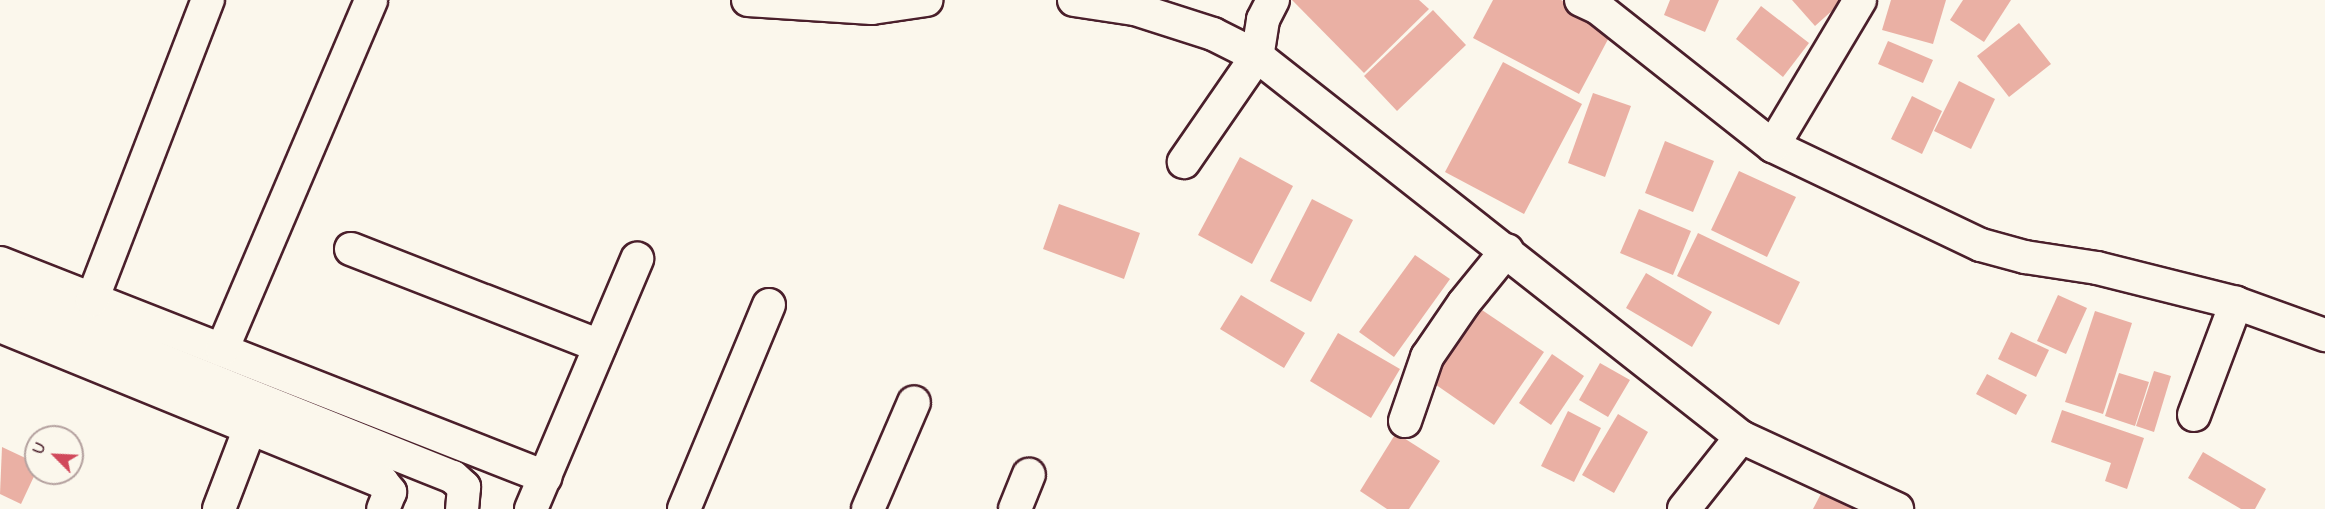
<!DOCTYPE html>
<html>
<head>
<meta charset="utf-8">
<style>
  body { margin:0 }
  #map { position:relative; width:2325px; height:509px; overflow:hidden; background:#fbf7ec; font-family:"Comic Neue",sans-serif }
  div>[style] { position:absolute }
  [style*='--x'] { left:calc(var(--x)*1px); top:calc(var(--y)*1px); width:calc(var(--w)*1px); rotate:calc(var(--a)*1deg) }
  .building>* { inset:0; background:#eab0a4 }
  .roads { filter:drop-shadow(2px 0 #4a1f2b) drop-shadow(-2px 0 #4a1f2b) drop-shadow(0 2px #4a1f2b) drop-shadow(0 -2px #4a1f2b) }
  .minor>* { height:32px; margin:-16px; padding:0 16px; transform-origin:16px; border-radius:16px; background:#fbf7ec }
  span { translate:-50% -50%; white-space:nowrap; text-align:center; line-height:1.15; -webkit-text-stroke:4.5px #fbf7ec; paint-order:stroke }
  .north { position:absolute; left:24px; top:425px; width:60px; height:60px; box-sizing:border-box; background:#fbf7ec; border:2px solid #b4a19f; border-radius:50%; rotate:294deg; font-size:16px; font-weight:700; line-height:24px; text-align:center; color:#4a1f2b }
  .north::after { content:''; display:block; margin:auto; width:21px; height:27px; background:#d1495b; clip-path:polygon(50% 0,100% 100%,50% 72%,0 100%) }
</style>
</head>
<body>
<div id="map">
  <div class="building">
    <div style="clip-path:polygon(1292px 0,1419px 0,1429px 9px,1364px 73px)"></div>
    <div style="clip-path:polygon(1493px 0,1561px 0,1614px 28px,1579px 94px,1473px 38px)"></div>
    <div style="clip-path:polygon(1670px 0,1719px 0,1705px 32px,1664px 15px)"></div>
    <div style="clip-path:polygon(1792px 0,1844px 0,1815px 26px)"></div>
    <div style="clip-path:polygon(1891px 0,1946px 0,1933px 44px,1882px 30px)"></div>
    <div style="clip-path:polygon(1963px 0,2011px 0,1984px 42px,1950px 20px)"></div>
    <div style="clip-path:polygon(1761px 6px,1809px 43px,1783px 77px,1736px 39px)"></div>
    <div style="clip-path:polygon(1433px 10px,1466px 45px,1397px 111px,1364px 76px)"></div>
    <div style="clip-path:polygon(2019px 23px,2051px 64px,2009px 97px,1977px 56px)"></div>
    <div style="clip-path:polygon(1888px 41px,1933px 60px,1923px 83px,1878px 64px)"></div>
    <div style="clip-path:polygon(1503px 62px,1582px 104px,1524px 214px,1445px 172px)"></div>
    <div style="clip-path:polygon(1959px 81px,1995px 99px,1971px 149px,1934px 131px)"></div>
    <div style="clip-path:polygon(1593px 93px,1631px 106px,1605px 177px,1568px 163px)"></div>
    <div style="clip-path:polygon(1912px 96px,1942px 111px,1922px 154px,1891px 139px)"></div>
    <div style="clip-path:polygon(1665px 141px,1714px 161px,1693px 212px,1645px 193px)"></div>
    <div style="clip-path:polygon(1240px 157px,1293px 186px,1252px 264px,1198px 235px)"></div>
    <div style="clip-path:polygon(1739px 171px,1796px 197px,1767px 257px,1711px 230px)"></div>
    <div style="clip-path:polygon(1312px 199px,1353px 220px,1311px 302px,1270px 281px)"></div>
    <div style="clip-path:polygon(1059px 204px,1140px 233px,1124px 279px,1043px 249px)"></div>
    <div style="clip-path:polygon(1639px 209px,1691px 231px,1673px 275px,1620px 253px)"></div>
    <div style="clip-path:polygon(1698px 233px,1800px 282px,1779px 325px,1677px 276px)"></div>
    <div style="clip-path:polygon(1415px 255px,1450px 279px,1394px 357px,1359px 332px)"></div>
    <div style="clip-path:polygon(1646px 273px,1712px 312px,1692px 347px,1626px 308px)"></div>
    <div style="clip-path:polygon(1241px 295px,1305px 333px,1284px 368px,1220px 329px)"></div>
    <div style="clip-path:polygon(2058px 295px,2087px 308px,2066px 354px,2037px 341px)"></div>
    <div style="clip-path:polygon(1479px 308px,1544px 352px,1494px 425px,1429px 380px)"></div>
    <div style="clip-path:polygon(2095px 311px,2132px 323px,2103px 414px,2065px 402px)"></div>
    <div style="clip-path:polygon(2011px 332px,2049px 350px,2036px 377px,1998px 359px)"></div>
    <div style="clip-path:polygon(1338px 333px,1400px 369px,1371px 418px,1310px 381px)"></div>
    <div style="clip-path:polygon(1552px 354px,1584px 376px,1551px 425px,1519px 403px)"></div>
    <div style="clip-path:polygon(1600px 363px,1630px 380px,1608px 417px,1579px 400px)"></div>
    <div style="clip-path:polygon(2154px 371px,2171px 376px,2154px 432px,2136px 426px)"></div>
    <div style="clip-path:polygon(2119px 373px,2149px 382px,2135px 426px,2105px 416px)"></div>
    <div style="clip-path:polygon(1987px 374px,2027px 395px,2016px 415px,1976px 394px)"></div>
    <div style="clip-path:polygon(2062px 410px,2144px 438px,2127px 489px,2105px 481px,2111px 463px,2051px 442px)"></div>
    <div style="clip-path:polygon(1568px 411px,1601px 428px,1574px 482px,1541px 466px)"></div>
    <div style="clip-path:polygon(1618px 414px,1648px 432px,1614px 493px,1582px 475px)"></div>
    <div style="clip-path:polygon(1396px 433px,1440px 461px,1409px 509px,1387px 509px,1360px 491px)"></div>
    <div style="clip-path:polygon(2px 447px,36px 463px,36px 472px,21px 504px,0 494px)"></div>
    <div style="clip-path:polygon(2203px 452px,2266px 489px,2255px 509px,2241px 509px,2188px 478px)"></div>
    <div style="clip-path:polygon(1826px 484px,1871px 509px,1813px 509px)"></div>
  </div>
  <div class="roads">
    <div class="minor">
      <div style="--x:748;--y:0;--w:124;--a:3.7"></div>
      <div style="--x:872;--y:8;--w:55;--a:-8.4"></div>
      <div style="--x:1074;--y:0;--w:62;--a:8.4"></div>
      <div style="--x:1135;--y:9;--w:82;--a:17.8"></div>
      <div style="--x:1213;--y:34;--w:49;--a:26.6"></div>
      <div style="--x:1257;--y:56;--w:129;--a:124.6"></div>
      <div style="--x:1273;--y:0;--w:22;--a:117"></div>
      <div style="--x:1263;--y:20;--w:36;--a:99"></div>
      <div style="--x:1257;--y:56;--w:616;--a:38.21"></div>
      <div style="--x:1741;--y:437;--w:172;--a:24.8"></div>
      <div style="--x:1581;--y:0;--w:19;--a:25"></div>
      <div style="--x:1598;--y:8;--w:223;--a:38.3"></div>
      <div style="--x:1773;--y:146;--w:230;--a:25.5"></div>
      <div style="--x:1981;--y:245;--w:46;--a:15.3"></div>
      <div style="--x:2025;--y:257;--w:73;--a:8.7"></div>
      <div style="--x:2097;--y:268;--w:143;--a:14.1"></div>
      <div style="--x:2236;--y:303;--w:95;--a:19.8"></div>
      <div style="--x:1773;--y:146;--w:170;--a:-59.2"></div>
      <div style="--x:351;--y:249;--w:267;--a:21.3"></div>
      <div style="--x:0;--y:263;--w:586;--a:21.44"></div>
      <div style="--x:0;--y:295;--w:488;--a:21.9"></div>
      <div style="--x:453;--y:477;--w:15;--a:42"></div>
      <div style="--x:464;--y:487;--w:22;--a:95"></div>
      <div style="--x:92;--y:300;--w:322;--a:-68.9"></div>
      <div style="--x:0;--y:326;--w:413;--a:22.2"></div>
      <div style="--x:382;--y:482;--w:13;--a:51"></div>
      <div style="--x:390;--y:492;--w:18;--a:112"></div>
      <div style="--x:222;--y:350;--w:380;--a:-66.9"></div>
      <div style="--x:2194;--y:415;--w:120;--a:-69.4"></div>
      <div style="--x:1405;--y:421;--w:68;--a:-71"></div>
      <div style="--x:1427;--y:357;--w:65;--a:-55.6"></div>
      <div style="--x:1464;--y:303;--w:68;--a:-50.9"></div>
      <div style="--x:219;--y:509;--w:87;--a:-69.1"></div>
      <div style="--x:531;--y:509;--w:272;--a:-67"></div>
      <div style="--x:684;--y:509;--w:221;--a:-67.4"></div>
      <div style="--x:868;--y:509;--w:116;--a:-66.7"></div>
      <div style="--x:1015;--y:509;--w:37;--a:-68"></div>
      <div style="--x:1684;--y:509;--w:92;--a:-51.6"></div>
    </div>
  </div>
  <div class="north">U</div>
</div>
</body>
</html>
